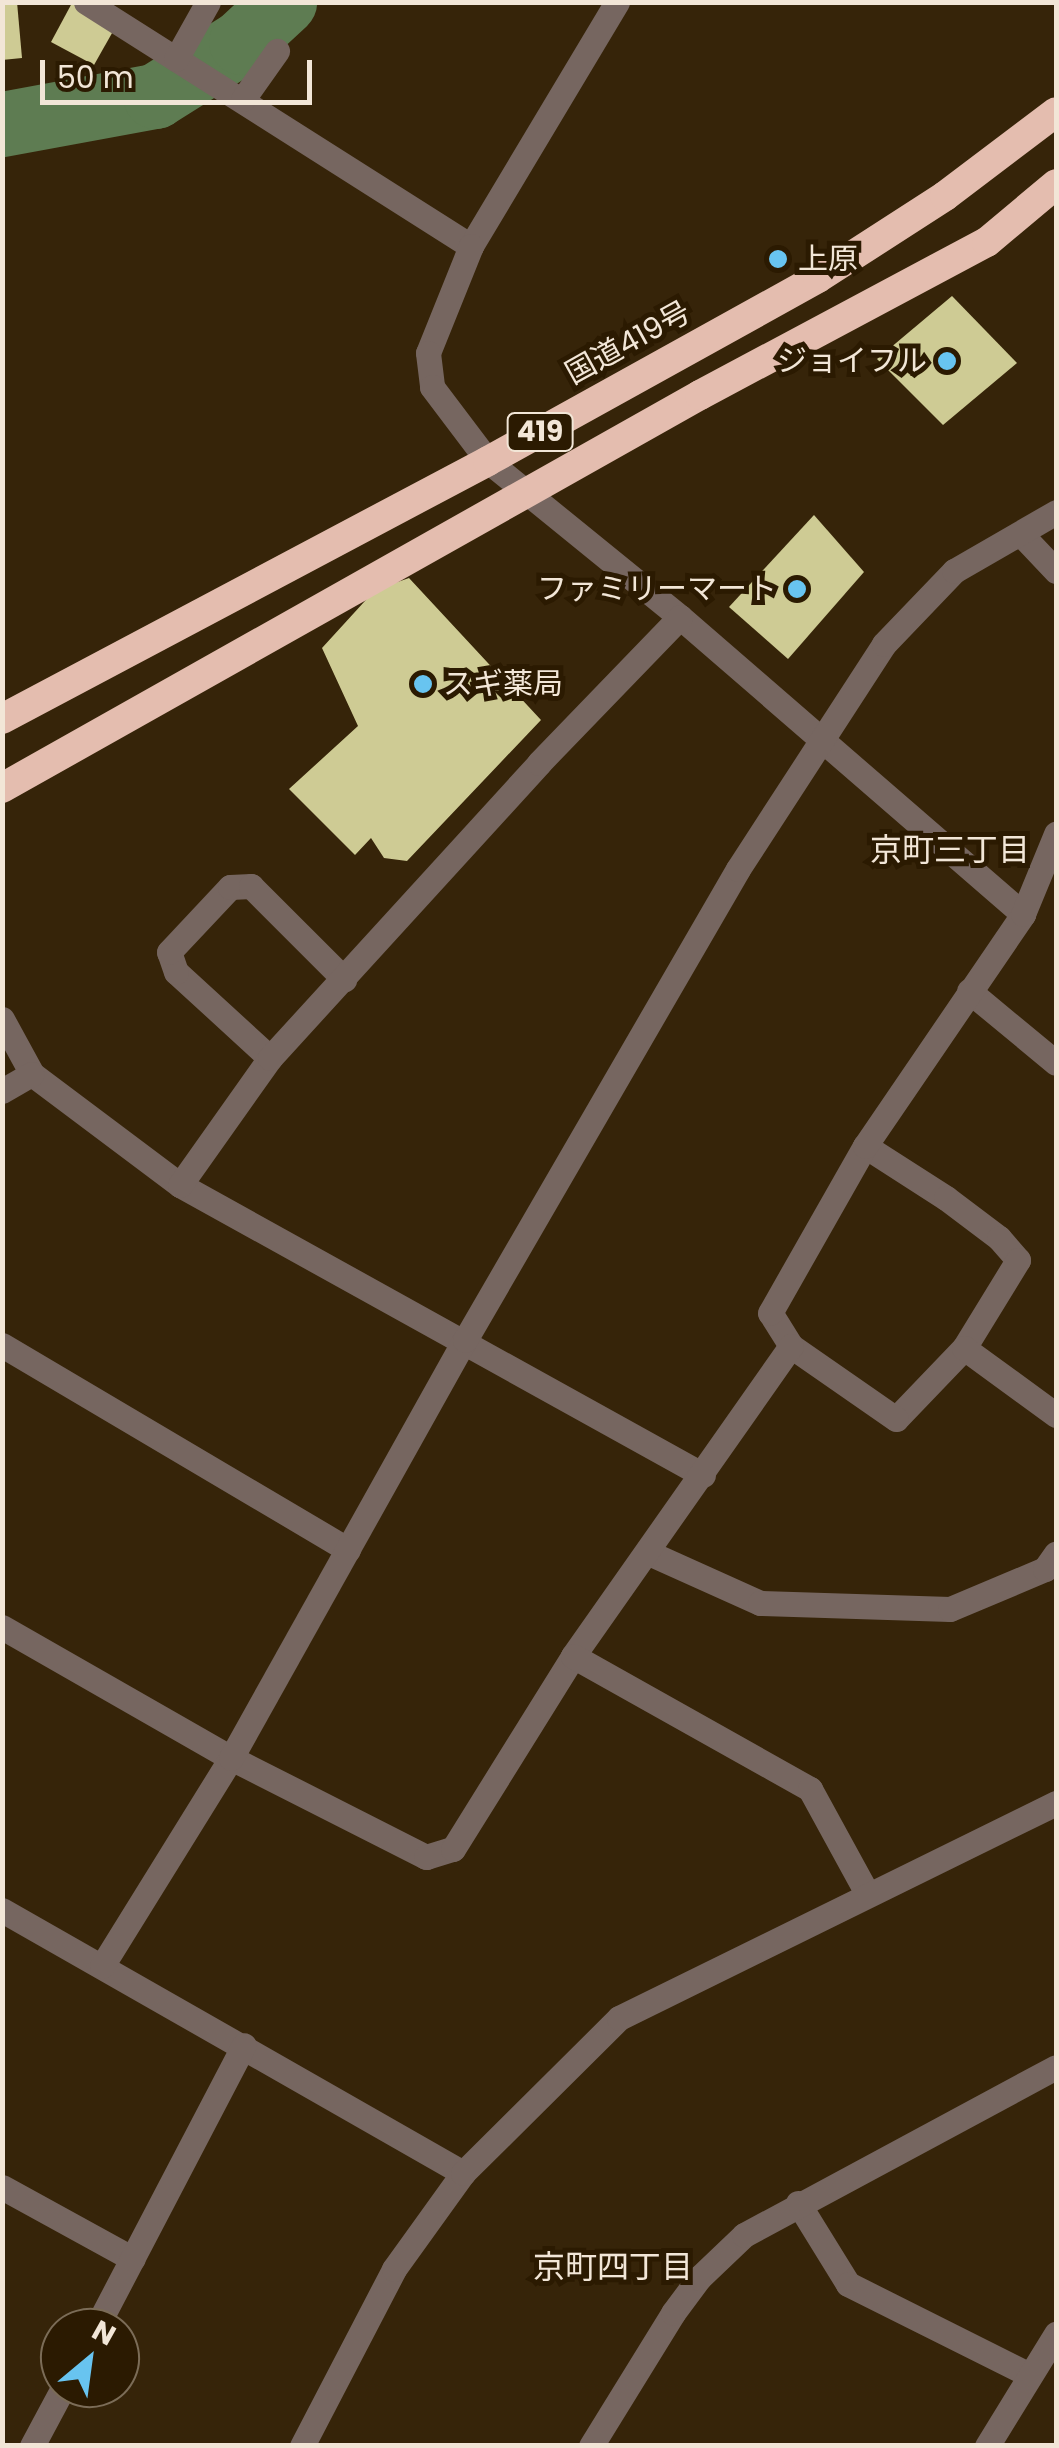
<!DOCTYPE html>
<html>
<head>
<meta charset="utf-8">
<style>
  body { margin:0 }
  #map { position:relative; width:1059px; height:2448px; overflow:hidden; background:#362409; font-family:Poppins,"Noto Sans JP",sans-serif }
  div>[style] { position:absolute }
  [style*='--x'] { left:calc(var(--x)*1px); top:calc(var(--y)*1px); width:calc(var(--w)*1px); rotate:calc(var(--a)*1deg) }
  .river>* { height:65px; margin:-32.5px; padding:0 32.5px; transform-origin:32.5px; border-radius:32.5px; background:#5e7c52 }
  .building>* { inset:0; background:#cecb94 }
  .minor>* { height:25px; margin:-12.5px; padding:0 12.5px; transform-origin:12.5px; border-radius:12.5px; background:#766660 }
  .highway>* { height:30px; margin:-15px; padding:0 15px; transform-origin:15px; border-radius:15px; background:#e4bdaf }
  .dots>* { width:28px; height:28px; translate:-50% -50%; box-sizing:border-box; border:5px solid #2b1a01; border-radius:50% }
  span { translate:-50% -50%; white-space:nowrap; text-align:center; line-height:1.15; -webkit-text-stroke:10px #2b1a01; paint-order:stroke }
  .shield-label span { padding:2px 8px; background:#2b1a01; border:2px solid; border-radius:8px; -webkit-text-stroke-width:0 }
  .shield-label { font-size:28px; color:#f2e6d7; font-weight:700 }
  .poi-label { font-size:30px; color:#f2e6d7 }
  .left { translate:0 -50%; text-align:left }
  .right { translate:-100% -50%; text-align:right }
  .street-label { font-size:30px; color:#f2e6d7 }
  .neighbourhood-label { font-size:32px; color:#f2e6d7 }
  .frame { position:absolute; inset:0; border:5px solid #f2e6d7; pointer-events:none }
  .north { position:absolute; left:40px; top:2308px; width:100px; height:100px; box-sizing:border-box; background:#2b1a01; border:2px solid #7b6c57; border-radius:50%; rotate:29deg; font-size:28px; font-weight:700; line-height:40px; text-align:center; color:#f2e6d7 }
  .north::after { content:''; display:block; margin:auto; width:35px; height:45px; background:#68c4f0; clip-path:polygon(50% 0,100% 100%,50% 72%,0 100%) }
  .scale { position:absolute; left:40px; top:60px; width:272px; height:45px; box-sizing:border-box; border:5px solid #f2e6d7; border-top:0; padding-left:12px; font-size:30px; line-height:35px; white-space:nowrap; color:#f2e6d7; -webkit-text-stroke:8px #2b1a01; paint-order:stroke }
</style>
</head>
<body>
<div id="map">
  <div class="river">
    <div style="--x:2;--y:124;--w:156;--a:-10.4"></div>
    <div style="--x:155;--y:96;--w:102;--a:-32.1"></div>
    <div style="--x:241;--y:42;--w:59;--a:-42.9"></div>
  </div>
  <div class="building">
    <div style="clip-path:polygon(2px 2px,17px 2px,22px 58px,2px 60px)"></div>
    <div style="clip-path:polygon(72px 3px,116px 26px,94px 65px,51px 42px)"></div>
    <div style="clip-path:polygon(952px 296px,1017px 363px,943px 425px,877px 359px)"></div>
    <div style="clip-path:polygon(814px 515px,864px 572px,788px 659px,729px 607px)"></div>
    <div style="clip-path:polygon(409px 578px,541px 720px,407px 861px,384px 858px,371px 838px,355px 855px,289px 789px,358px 726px,322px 648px,375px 590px)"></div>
  </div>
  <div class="minor">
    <div style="--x:86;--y:2;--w:456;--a:32.4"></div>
    <div style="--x:617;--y:2;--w:284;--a:120.9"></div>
    <div style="--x:471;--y:246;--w:115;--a:111.9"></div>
    <div style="--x:428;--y:353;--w:34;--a:83"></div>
    <div style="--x:432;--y:387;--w:93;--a:52.9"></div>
    <div style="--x:488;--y:461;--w:247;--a:39.1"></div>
    <div style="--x:680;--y:617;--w:454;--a:40.9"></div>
    <div style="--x:176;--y:59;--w:65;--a:-60.7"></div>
    <div style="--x:243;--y:99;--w:59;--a:-54.7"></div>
    <div style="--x:1021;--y:534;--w:51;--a:46.6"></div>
    <div style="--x:969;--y:991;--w:113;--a:39.6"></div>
    <div style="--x:2;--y:1019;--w:63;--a:61.4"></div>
    <div style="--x:32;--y:1074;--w:185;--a:36.9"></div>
    <div style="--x:180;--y:1185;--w:598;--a:29.01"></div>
    <div style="--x:270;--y:1058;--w:127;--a:-137.5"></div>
    <div style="--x:176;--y:972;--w:21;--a:-109"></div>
    <div style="--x:169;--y:952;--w:89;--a:-46.8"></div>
    <div style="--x:230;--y:887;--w:21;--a:-3"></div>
    <div style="--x:251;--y:886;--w:132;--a:45"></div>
    <div style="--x:2;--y:1091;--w:34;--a:-30"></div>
    <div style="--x:865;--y:1146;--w:96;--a:32.7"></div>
    <div style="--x:946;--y:1198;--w:66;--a:37"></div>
    <div style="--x:999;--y:1238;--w:29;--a:49"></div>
    <div style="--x:1018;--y:1260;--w:103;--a:121.5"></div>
    <div style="--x:964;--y:1348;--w:98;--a:133.8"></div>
    <div style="--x:896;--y:1419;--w:128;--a:-145.2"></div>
    <div style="--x:791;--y:1346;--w:39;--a:-122"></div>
    <div style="--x:770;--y:1313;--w:192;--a:-60.4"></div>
    <div style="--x:865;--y:1146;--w:281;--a:-55.7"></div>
    <div style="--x:1023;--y:914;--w:87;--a:-67.6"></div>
    <div style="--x:180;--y:1185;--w:156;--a:-54.7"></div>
    <div style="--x:270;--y:1058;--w:399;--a:-47.6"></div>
    <div style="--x:539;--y:763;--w:203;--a:-46"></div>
    <div style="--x:2;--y:1345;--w:402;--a:30.6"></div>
    <div style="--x:964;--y:1348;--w:114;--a:36.1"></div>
    <div style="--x:649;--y:1553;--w:122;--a:24.2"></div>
    <div style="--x:760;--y:1603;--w:190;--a:1.8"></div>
    <div style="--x:950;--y:1609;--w:103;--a:-22.8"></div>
    <div style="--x:1045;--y:1569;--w:19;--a:-55"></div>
    <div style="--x:2;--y:1627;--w:264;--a:29.8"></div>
    <div style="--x:231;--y:1758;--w:219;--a:26.9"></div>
    <div style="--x:426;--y:1857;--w:28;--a:-17"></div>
    <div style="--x:453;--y:1849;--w:227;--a:-58.1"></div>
    <div style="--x:573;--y:1656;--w:379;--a:-54.9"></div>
    <div style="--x:573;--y:1656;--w:272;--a:29.3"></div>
    <div style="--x:810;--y:1789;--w:119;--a:61.3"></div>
    <div style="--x:2;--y:1910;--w:531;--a:29.7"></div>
    <div style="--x:102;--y:1966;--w:245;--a:-58.2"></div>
    <div style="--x:231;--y:1758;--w:479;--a:-60.8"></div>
    <div style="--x:465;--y:1340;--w:544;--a:-59.9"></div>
    <div style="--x:738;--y:869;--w:268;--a:-57"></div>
    <div style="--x:884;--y:644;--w:101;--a:-46.2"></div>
    <div style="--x:954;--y:571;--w:118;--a:-30"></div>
    <div style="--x:2;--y:2187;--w:149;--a:28.8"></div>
    <div style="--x:798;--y:2203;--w:95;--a:58.3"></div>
    <div style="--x:848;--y:2284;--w:203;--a:26.6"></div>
    <div style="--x:96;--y:2328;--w:319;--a:-62.4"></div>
    <div style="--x:32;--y:2446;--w:66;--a:-61.9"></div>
    <div style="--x:302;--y:2446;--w:199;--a:-62.5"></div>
    <div style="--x:394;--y:2269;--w:118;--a:-54.3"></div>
    <div style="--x:463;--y:2173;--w:220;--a:-44.8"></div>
    <div style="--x:619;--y:2018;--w:487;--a:-26.2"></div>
    <div style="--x:591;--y:2446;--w:156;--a:-58.3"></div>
    <div style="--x:673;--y:2313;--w:44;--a:-53.4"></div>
    <div style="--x:699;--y:2278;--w:62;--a:-43.7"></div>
    <div style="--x:744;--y:2235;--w:354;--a:-28.3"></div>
    <div style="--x:987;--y:2446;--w:132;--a:-58.4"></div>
  </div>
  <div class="highway">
    <div style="--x:2;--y:719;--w:550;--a:-27.96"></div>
    <div style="--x:488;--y:461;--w:377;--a:-29"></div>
    <div style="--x:818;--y:278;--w:151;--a:-32.8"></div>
    <div style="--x:945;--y:196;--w:139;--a:-37.1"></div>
    <div style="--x:2;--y:788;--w:801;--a:-29.38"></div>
    <div style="--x:700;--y:395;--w:325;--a:-28.1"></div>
    <div style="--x:987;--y:242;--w:90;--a:-40"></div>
  </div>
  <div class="dots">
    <div style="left:778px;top:259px;background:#68c4f0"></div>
    <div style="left:947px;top:361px;background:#68c4f0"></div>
    <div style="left:797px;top:589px;background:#68c4f0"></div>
    <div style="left:423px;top:684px;background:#68c4f0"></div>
  </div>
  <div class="shield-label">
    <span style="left:540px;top:432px">419</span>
  </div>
  <div class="poi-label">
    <span class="left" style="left:798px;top:259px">上原</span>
    <span class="right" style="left:927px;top:361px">ジョイフル</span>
    <span class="right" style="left:777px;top:589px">ファミリーマート</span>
    <span class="left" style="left:443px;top:684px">スギ薬局</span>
  </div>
  <div class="street-label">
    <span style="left:628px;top:343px;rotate:-29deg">国道419号</span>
  </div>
  <div class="neighbourhood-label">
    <span style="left:950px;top:850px">京町三丁目</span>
    <span style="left:613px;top:2267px">京町四丁目</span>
  </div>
  <div class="frame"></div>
  <div class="north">N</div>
  <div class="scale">50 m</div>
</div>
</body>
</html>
